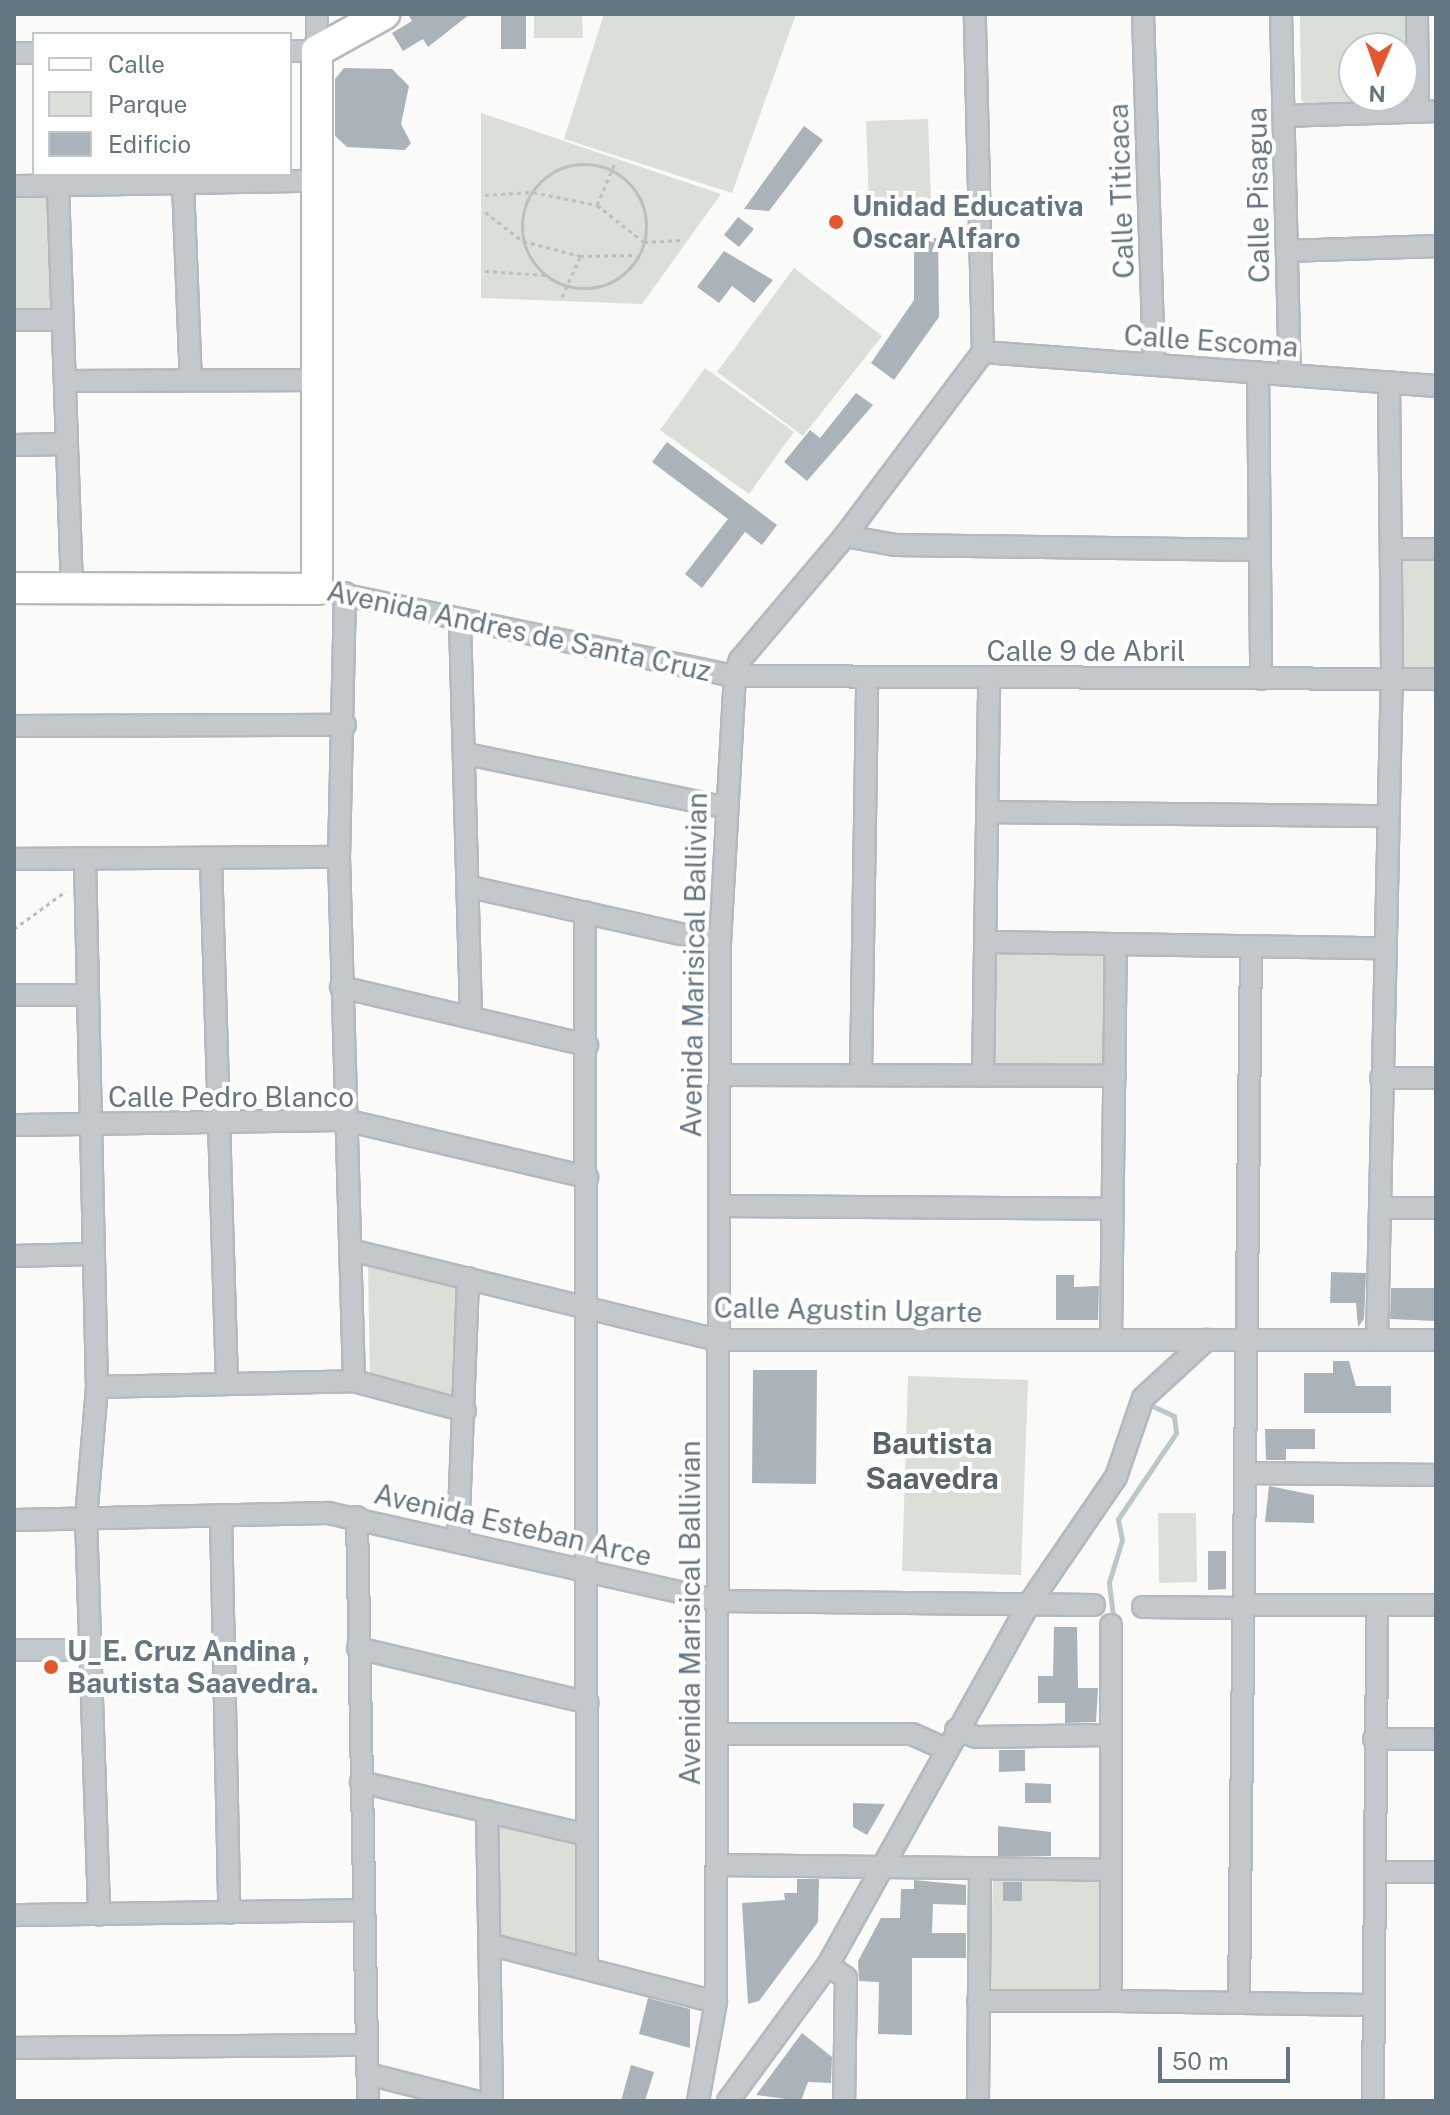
<!DOCTYPE html>
<html>
<head>
<meta charset="utf-8">
<style>
  body { margin:0 }
  #map { position:relative; width:1450px; height:2115px; overflow:hidden; background:#fafaf8; font-family:"Public Sans",sans-serif }
  div>[style] { position:absolute }
  [style*='--x'] { left:calc(var(--x)*1px); top:calc(var(--y)*1px); width:calc(var(--w)*1px); rotate:calc(var(--a)*1deg) }
  .green>* { inset:0; background:#dadfd7 }
  .stream>* { height:5px; margin:-2.5px; padding:0 2.5px; transform-origin:2.5px; border-radius:2.5px; background:#bbc7cb }
  .building>* { inset:0; background:#aab3b9 }
  .path>* { height:3px; margin-top:-1.5px; transform-origin:0; background:repeating-linear-gradient(90deg,#bbbfc2 0 4px,transparent 0 8px) }
  .path>.ring { margin:-1.5px; padding:0; box-sizing:content-box; background:none; border:3px solid #bbbfc2; border-radius:50% }
  .roads { filter:drop-shadow(2px 0 #b3babf) drop-shadow(-2px 0 #b3babf) drop-shadow(0 2px #b3babf) drop-shadow(0 -2px #b3babf) }
  .street>* { height:20px; margin:-10px; padding:0 10px; transform-origin:10px; border-radius:10px; background:#c3c8cc }
  .secondary>* { height:30px; margin:-15px; padding:0 15px; transform-origin:15px; border-radius:15px; background:#fff }
  .dots>* { width:22px; height:22px; translate:-50% -50%; box-sizing:border-box; border:4px solid #fff; border-radius:50% }
  span { translate:-50% -50%; white-space:nowrap; text-align:center; line-height:1.15; -webkit-text-stroke:8px #fff; paint-order:stroke }
  .street-label { font-size:28px; color:#657683 }
  .poi-label { font-size:28px; color:#657683; font-weight:700 }
  .left { translate:0 -50%; text-align:left }
  .neighbourhood-label { font-size:30px; color:#57646e; font-weight:700 }
  .frame { position:absolute; inset:0; border:16px solid #657683; pointer-events:none }
  .legend { position:absolute; left:32px; top:32px; width:260px; height:144px; box-sizing:border-box; background:#fff; border:2px solid #c1c8cd; margin:0; padding:10px 14px; list-style:none; font-size:24px; color:#657683 }
  .legend li { display:flex; align-items:center; gap:16px; height:40px }
  .legend b { width:40px; border:2px solid #c1c8cd }
  .north { position:absolute; left:1338px; top:32px; width:80px; height:80px; box-sizing:border-box; background:#fff; border:2px solid #c1c8cd; border-radius:50%; rotate:182deg; font-size:22px; font-weight:700; line-height:32px; text-align:center; color:#657683 }
  .north::after { content:''; display:block; margin:auto; width:28px; height:36px; background:#e4572e; clip-path:polygon(50% 0,100% 100%,50% 72%,0 100%) }
  .scale { position:absolute; left:1158px; top:2047px; width:132px; height:36px; box-sizing:border-box; border:4px solid #657683; border-top:0; padding-left:10px; font-size:24px; line-height:28px; white-space:nowrap; color:#657683; -webkit-text-stroke:6px #fff; paint-order:stroke }
</style>
</head>
<body>
<div id="map">
  <div class="green">
    <div style="clip-path:polygon(534px 14px,582px 14px,583px 38px,534px 38px)"></div>
    <div style="clip-path:polygon(604px 14px,796px 14px,732px 193px,564px 139px)"></div>
    <div style="clip-path:polygon(evenodd,1300px 14px,1405px 14px,1406px 103px,1307px 106px,1301px 100px,1300px 14px,1354px 48px,1402px 48px,1402px 96px,1354px 96px,1354px 48px)"></div>
    <div style="clip-path:polygon(481px 113px,721px 194px,642px 304px,481px 298px)"></div>
    <div style="clip-path:polygon(928px 119px,931px 202px,869px 204px,866px 121px)"></div>
    <div style="clip-path:polygon(49px 193px,52px 311px,14px 312px,14px 194px)"></div>
    <div style="clip-path:polygon(794px 268px,882px 336px,803px 436px,717px 372px)"></div>
    <div style="clip-path:polygon(705px 368px,794px 432px,749px 494px,660px 430px)"></div>
    <div style="clip-path:polygon(1398px 558px,1436px 558px,1436px 670px,1399px 670px)"></div>
    <div style="clip-path:polygon(1001px 951px,1108px 953px,1103px 1069px,990px 1064px,991px 957px)"></div>
    <div style="clip-path:polygon(368px 1267px,461px 1287px,459px 1396px,370px 1375px)"></div>
    <div style="clip-path:polygon(908px 1376px,1028px 1380px,1021px 1575px,902px 1571px)"></div>
    <div style="clip-path:polygon(1158px 1513px,1196px 1513px,1197px 1582px,1159px 1583px)"></div>
    <div style="clip-path:polygon(503px 1823px,578px 1843px,577px 1959px,500px 1939px,496px 1830px)"></div>
    <div style="clip-path:polygon(993px 1877px,1101px 1878px,1101px 1989px,990px 1989px)"></div>
  </div>
  <div class="stream">
    <div style="--x:1113;--y:1616;--w:34;--a:-97"></div>
    <div style="--x:1109;--y:1582;--w:44;--a:-72.8"></div>
    <div style="--x:1122;--y:1540;--w:21;--a:-101"></div>
    <div style="--x:1118;--y:1519;--w:104;--a:-56"></div>
    <div style="--x:1176;--y:1433;--w:17;--a:-97"></div>
    <div style="--x:1174;--y:1416;--w:23;--a:-155"></div>
  </div>
  <div class="building">
    <div style="clip-path:polygon(408px 14px,470px 14px,428px 47px,423px 39px,403px 51px,392px 33px,412px 21px)"></div>
    <div style="clip-path:polygon(501px 14px,526px 14px,526px 49px,501px 49px)"></div>
    <div style="clip-path:polygon(344px 68px,392px 69px,409px 86px,401px 124px,411px 143px,405px 150px,347px 147px,335px 136px,335px 79px)"></div>
    <div style="clip-path:polygon(804px 126px,823px 140px,769px 211px,744px 209px)"></div>
    <div style="clip-path:polygon(738px 217px,754px 229px,739px 247px,724px 235px)"></div>
    <div style="clip-path:polygon(914px 238px,938px 238px,939px 317px,894px 380px,871px 363px,914px 300px)"></div>
    <div style="clip-path:polygon(724px 251px,773px 280px,754px 303px,732px 286px,719px 303px,697px 287px)"></div>
    <div style="clip-path:polygon(856px 393px,873px 405px,807px 481px,784px 462px,810px 430px,820px 438px)"></div>
    <div style="clip-path:polygon(667px 442px,777px 525px,762px 545px,745px 532px,702px 588px,685px 574px,728px 519px,652px 462px)"></div>
    <div style="clip-path:polygon(1331px 1272px,1366px 1273px,1364px 1319px,1358px 1327px,1356px 1303px,1330px 1303px)"></div>
    <div style="clip-path:polygon(1056px 1275px,1074px 1275px,1074px 1287px,1099px 1286px,1098px 1320px,1056px 1320px)"></div>
    <div style="clip-path:polygon(1391px 1288px,1436px 1288px,1436px 1321px,1390px 1319px)"></div>
    <div style="clip-path:polygon(1333px 1361px,1349px 1361px,1356px 1386px,1391px 1386px,1391px 1413px,1304px 1413px,1304px 1373px,1333px 1373px)"></div>
    <div style="clip-path:polygon(753px 1370px,817px 1370px,816px 1484px,752px 1483px)"></div>
    <div style="clip-path:polygon(1265px 1429px,1315px 1429px,1315px 1449px,1286px 1449px,1286px 1460px,1266px 1460px)"></div>
    <div style="clip-path:polygon(1269px 1486px,1314px 1495px,1314px 1523px,1265px 1522px)"></div>
    <div style="clip-path:polygon(1208px 1551px,1226px 1551px,1226px 1589px,1208px 1590px)"></div>
    <div style="clip-path:polygon(1054px 1627px,1077px 1627px,1078px 1688px,1098px 1688px,1096px 1722px,1065px 1723px,1065px 1703px,1038px 1703px,1038px 1676px,1053px 1676px)"></div>
    <div style="clip-path:polygon(999px 1750px,1025px 1750px,1025px 1771px,999px 1772px)"></div>
    <div style="clip-path:polygon(1025px 1783px,1051px 1784px,1051px 1803px,1025px 1803px)"></div>
    <div style="clip-path:polygon(853px 1803px,885px 1804px,867px 1835px,853px 1827px)"></div>
    <div style="clip-path:polygon(998px 1826px,1051px 1832px,1051px 1856px,998px 1856px)"></div>
    <div style="clip-path:polygon(797px 1879px,819px 1879px,818px 1922px,759px 2001px,748px 2004px,742px 1903px,785px 1900px,784px 1893px,797px 1893px)"></div>
    <div style="clip-path:polygon(914px 1880px,966px 1885px,966px 1905px,933px 1904px,932px 1933px,966px 1933px,966px 1958px,912px 1958px,912px 2035px,878px 2034px,879px 1982px,859px 1981px,858px 1961px,881px 1918px,900px 1918px,901px 1889px,914px 1889px)"></div>
    <div style="clip-path:polygon(1003px 1882px,1022px 1882px,1022px 1901px,1003px 1901px)"></div>
    <div style="clip-path:polygon(648px 1998px,690px 2009px,690px 2048px,639px 2034px)"></div>
    <div style="clip-path:polygon(802px 2033px,832px 2057px,831px 2083px,808px 2082px,801px 2101px,756px 2095px)"></div>
    <div style="clip-path:polygon(631px 2065px,654px 2072px,645px 2101px,621px 2101px)"></div>
  </div>
  <div class="path">
    <div class="ring" style="left:522px;top:164px;width:121px;height:121px"></div>
    <div style="--x:485;--y:195;--w:48;--a:-3.6"></div>
    <div style="--x:533;--y:192;--w:65;--a:11.5"></div>
    <div style="--x:597;--y:205;--w:60;--a:38.2"></div>
    <div style="--x:644;--y:242;--w:38;--a:-3"></div>
    <div style="--x:597;--y:205;--w:46;--a:-66.8"></div>
    <div style="--x:485;--y:212;--w:48;--a:37.3"></div>
    <div style="--x:523;--y:241;--w:59;--a:14.7"></div>
    <div style="--x:580;--y:256;--w:56;--a:-1"></div>
    <div style="--x:485;--y:271;--w:61;--a:3.8"></div>
    <div style="--x:562;--y:297;--w:44;--a:-65.8"></div>
    <div style="--x:14;--y:929;--w:64;--a:-36.2"></div>
  </div>
  <div class="roads">
    <div class="street">
      <div style="--x:1143;--y:14;--w:351;--a:88.2"></div>
      <div style="--x:1281;--y:14;--w:360;--a:88.6"></div>
      <div style="--x:1417;--y:14;--w:98;--a:89.4"></div>
      <div style="--x:290;--y:51;--w:27;--a:0"></div>
      <div style="--x:317;--y:51;--w:37;--a:-90"></div>
      <div style="--x:14;--y:53;--w:20;--a:0"></div>
      <div style="--x:1285;--y:116;--w:151;--a:-1.9"></div>
      <div style="--x:183;--y:184;--w:196;--a:87.7"></div>
      <div style="--x:14;--y:186;--w:300;--a:-1"></div>
      <div style="--x:58;--y:187;--w:401;--a:88"></div>
      <div style="--x:1288;--y:251;--w:148;--a:-1.9"></div>
      <div style="--x:14;--y:320;--w:49;--a:0"></div>
      <div style="--x:983;--y:352;--w:454;--a:4.3"></div>
      <div style="--x:1258;--y:372;--w:307;--a:89.4"></div>
      <div style="--x:65;--y:381;--w:251;--a:-0.2"></div>
      <div style="--x:14;--y:445;--w:53;--a:-1.1"></div>
      <div style="--x:845;--y:536;--w:52;--a:10"></div>
      <div style="--x:896;--y:545;--w:362;--a:0.8"></div>
      <div style="--x:1392;--y:549;--w:44;--a:0"></div>
      <div style="--x:317;--y:589;--w:427;--a:11.8"></div>
      <div style="--x:735;--y:676;--w:701;--a:0.25"></div>
      <div style="--x:345;--y:593;--w:264;--a:91.3"></div>
      <div style="--x:339;--y:857;--w:524;--a:88.36"></div>
      <div style="--x:460;--y:621;--w:395;--a:88.4"></div>
      <div style="--x:14;--y:726;--w:331;--a:-0.2"></div>
      <div style="--x:467;--y:754;--w:261;--a:11.7"></div>
      <div style="--x:988;--y:812;--w:396;--a:0.6"></div>
      <div style="--x:14;--y:859;--w:325;--a:-0.4"></div>
      <div style="--x:85;--y:860;--w:527;--a:88.7"></div>
      <div style="--x:97;--y:1387;--w:131;--a:94.8"></div>
      <div style="--x:86;--y:1518;--w:397;--a:88.1"></div>
      <div style="--x:211;--y:860;--w:524;--a:88.25"></div>
      <div style="--x:470;--y:887;--w:256;--a:12.6"></div>
      <div style="--x:585;--y:912;--w:1057;--a:89.89"></div>
      <div style="--x:985;--y:942;--w:397;--a:0.9"></div>
      <div style="--x:341;--y:987;--w:253;--a:13.3"></div>
      <div style="--x:14;--y:995;--w:69;--a:0"></div>
      <div style="--x:861;--y:1074;--w:395;--a:-89.1"></div>
      <div style="--x:720;--y:1075;--w:395;--a:0.1"></div>
      <div style="--x:983;--y:1076;--w:397;--a:-89.1"></div>
      <div style="--x:1381;--y:1078;--w:55;--a:0"></div>
      <div style="--x:14;--y:1125;--w:331;--a:-0.9"></div>
      <div style="--x:345;--y:1120;--w:249;--a:13.3"></div>
      <div style="--x:719;--y:1206;--w:394;--a:0.4"></div>
      <div style="--x:1380;--y:1208;--w:56;--a:0"></div>
      <div style="--x:351;--y:1250;--w:378;--a:13.8"></div>
      <div style="--x:718;--y:1340;--w:718;--a:0"></div>
      <div style="--x:14;--y:1256;--w:76;--a:-1.5"></div>
      <div style="--x:1111;--y:1340;--w:395;--a:-89.3"></div>
      <div style="--x:1377;--y:1340;--w:671;--a:-88.72"></div>
      <div style="--x:1392;--y:669;--w:287;--a:-90.6"></div>
      <div style="--x:97;--y:1387;--w:257;--a:-1.3"></div>
      <div style="--x:354;--y:1381;--w:115;--a:15.1"></div>
      <div style="--x:1250;--y:1473;--w:186;--a:0.6"></div>
      <div style="--x:221;--y:1515;--w:398;--a:88.8"></div>
      <div style="--x:357;--y:1517;--w:584;--a:88.92"></div>
      <div style="--x:14;--y:1520;--w:314;--a:-1.3"></div>
      <div style="--x:328;--y:1513;--w:401;--a:12.7"></div>
      <div style="--x:719;--y:1601;--w:375;--a:0.6"></div>
      <div style="--x:458;--y:1541;--w:263;--a:-87.8"></div>
      <div style="--x:1247;--y:1605;--w:189;--a:0"></div>
      <div style="--x:1143;--y:1607;--w:100;--a:0.6"></div>
      <div style="--x:358;--y:1648;--w:236;--a:13.4"></div>
      <div style="--x:14;--y:1650;--w:77;--a:0"></div>
      <div style="--x:956;--y:1730;--w:21;--a:19"></div>
      <div style="--x:976;--y:1737;--w:133;--a:-0.9"></div>
      <div style="--x:718;--y:1734;--w:194;--a:0"></div>
      <div style="--x:912;--y:1734;--w:37;--a:24"></div>
      <div style="--x:1374;--y:1739;--w:62;--a:0"></div>
      <div style="--x:361;--y:1782;--w:232;--a:13.2"></div>
      <div style="--x:487;--y:1811;--w:290;--a:89"></div>
      <div style="--x:718;--y:1865;--w:392;--a:0.7"></div>
      <div style="--x:1375;--y:1872;--w:61;--a:0"></div>
      <div style="--x:14;--y:1915;--w:349;--a:-0.8"></div>
      <div style="--x:492;--y:1945;--w:231;--a:14.3"></div>
      <div style="--x:828;--y:1965;--w:22;--a:36"></div>
      <div style="--x:846;--y:1978;--w:123;--a:90.9"></div>
      <div style="--x:978;--y:2001;--w:133;--a:0"></div>
      <div style="--x:1111;--y:2001;--w:376;--a:-90"></div>
      <div style="--x:1111;--y:2001;--w:263;--a:0.9"></div>
      <div style="--x:1239;--y:2003;--w:1056;--a:-89.35"></div>
      <div style="--x:14;--y:2048;--w:353;--a:-0.5"></div>
      <div style="--x:368;--y:2074;--w:110;--a:14.2"></div>
      <div style="--x:698;--y:2101;--w:101;--a:-79.7"></div>
      <div style="--x:716;--y:2002;--w:1059;--a:-89.78"></div>
      <div style="--x:720;--y:943;--w:267;--a:-86.8"></div>
      <div style="--x:735;--y:676;--w:17;--a:-73"></div>
      <div style="--x:740;--y:660;--w:162;--a:-49.7"></div>
      <div style="--x:845;--y:536;--w:230;--a:-53.1"></div>
      <div style="--x:983;--y:352;--w:338;--a:-91.4"></div>
      <div style="--x:728;--y:2101;--w:169;--a:-53.7"></div>
      <div style="--x:828;--y:1965;--w:413;--a:-60.9"></div>
      <div style="--x:1029;--y:1604;--w:154;--a:-55.6"></div>
      <div style="--x:1116;--y:1477;--w:83;--a:-71.1"></div>
      <div style="--x:1143;--y:1398;--w:86;--a:-42.6"></div>
      <div style="--x:978;--y:2101;--w:231;--a:-89.5"></div>
      <div style="--x:1373;--y:2101;--w:496;--a:-89.5"></div>
    </div>
    <div class="secondary">
      <div style="--x:14;--y:588;--w:303;--a:0.2"></div>
      <div style="--x:317;--y:589;--w:538;--a:-90"></div>
      <div style="--x:317;--y:51;--w:77;--a:-28.9"></div>
    </div>
  </div>
  <div class="dots">
    <div style="left:836px;top:222px;background:#e4572e"></div>
    <div style="left:51px;top:1667px;background:#e4572e"></div>
  </div>
  <div class="street-label">
    <span style="left:1121px;top:191px;rotate:-92deg">Calle Titicaca</span>
    <span style="left:1258px;top:195px;rotate:-91deg">Calle Pisagua</span>
    <span style="left:1211px;top:341px;rotate:4deg">Calle Escoma</span>
    <span style="left:519px;top:631px;rotate:12deg">Avenida Andres de Santa Cruz</span>
    <span style="left:1086px;top:651px">Calle 9 de Abril</span>
    <span style="left:694px;top:965px;rotate:-89deg">Avenida Marisical Ballivian</span>
    <span style="left:231px;top:1097px">Calle Pedro Blanco</span>
    <span style="left:848px;top:1310px;rotate:1deg">Calle Agustin Ugarte</span>
    <span style="left:513px;top:1525px;rotate:13deg">Avenida Esteban Arce</span>
    <span style="left:690px;top:1613px;rotate:-90deg">Avenida Marisical Ballivian</span>
  </div>
  <div class="poi-label">
    <span class="left" style="left:852px;top:222px">Unidad Educativa<br>Oscar Alfaro</span>
    <span class="left" style="left:67px;top:1667px">U_E. Cruz Andina ,<br>Bautista Saavedra.</span>
  </div>
  <div class="neighbourhood-label">
    <span style="left:932px;top:1460px">Bautista<br>Saavedra</span>
  </div>
  <div class="frame"></div>
  <ul class="legend">
  <li><b style="height:10px;background:#fff"></b>Calle</li>
  <li><b style="height:22px;background:#dadfd7"></b>Parque</li>
  <li><b style="height:22px;background:#aab3b9"></b>Edificio</li>
  </ul>
  <div class="north">N</div>
  <div class="scale">50 m</div>
</div>
</body>
</html>
